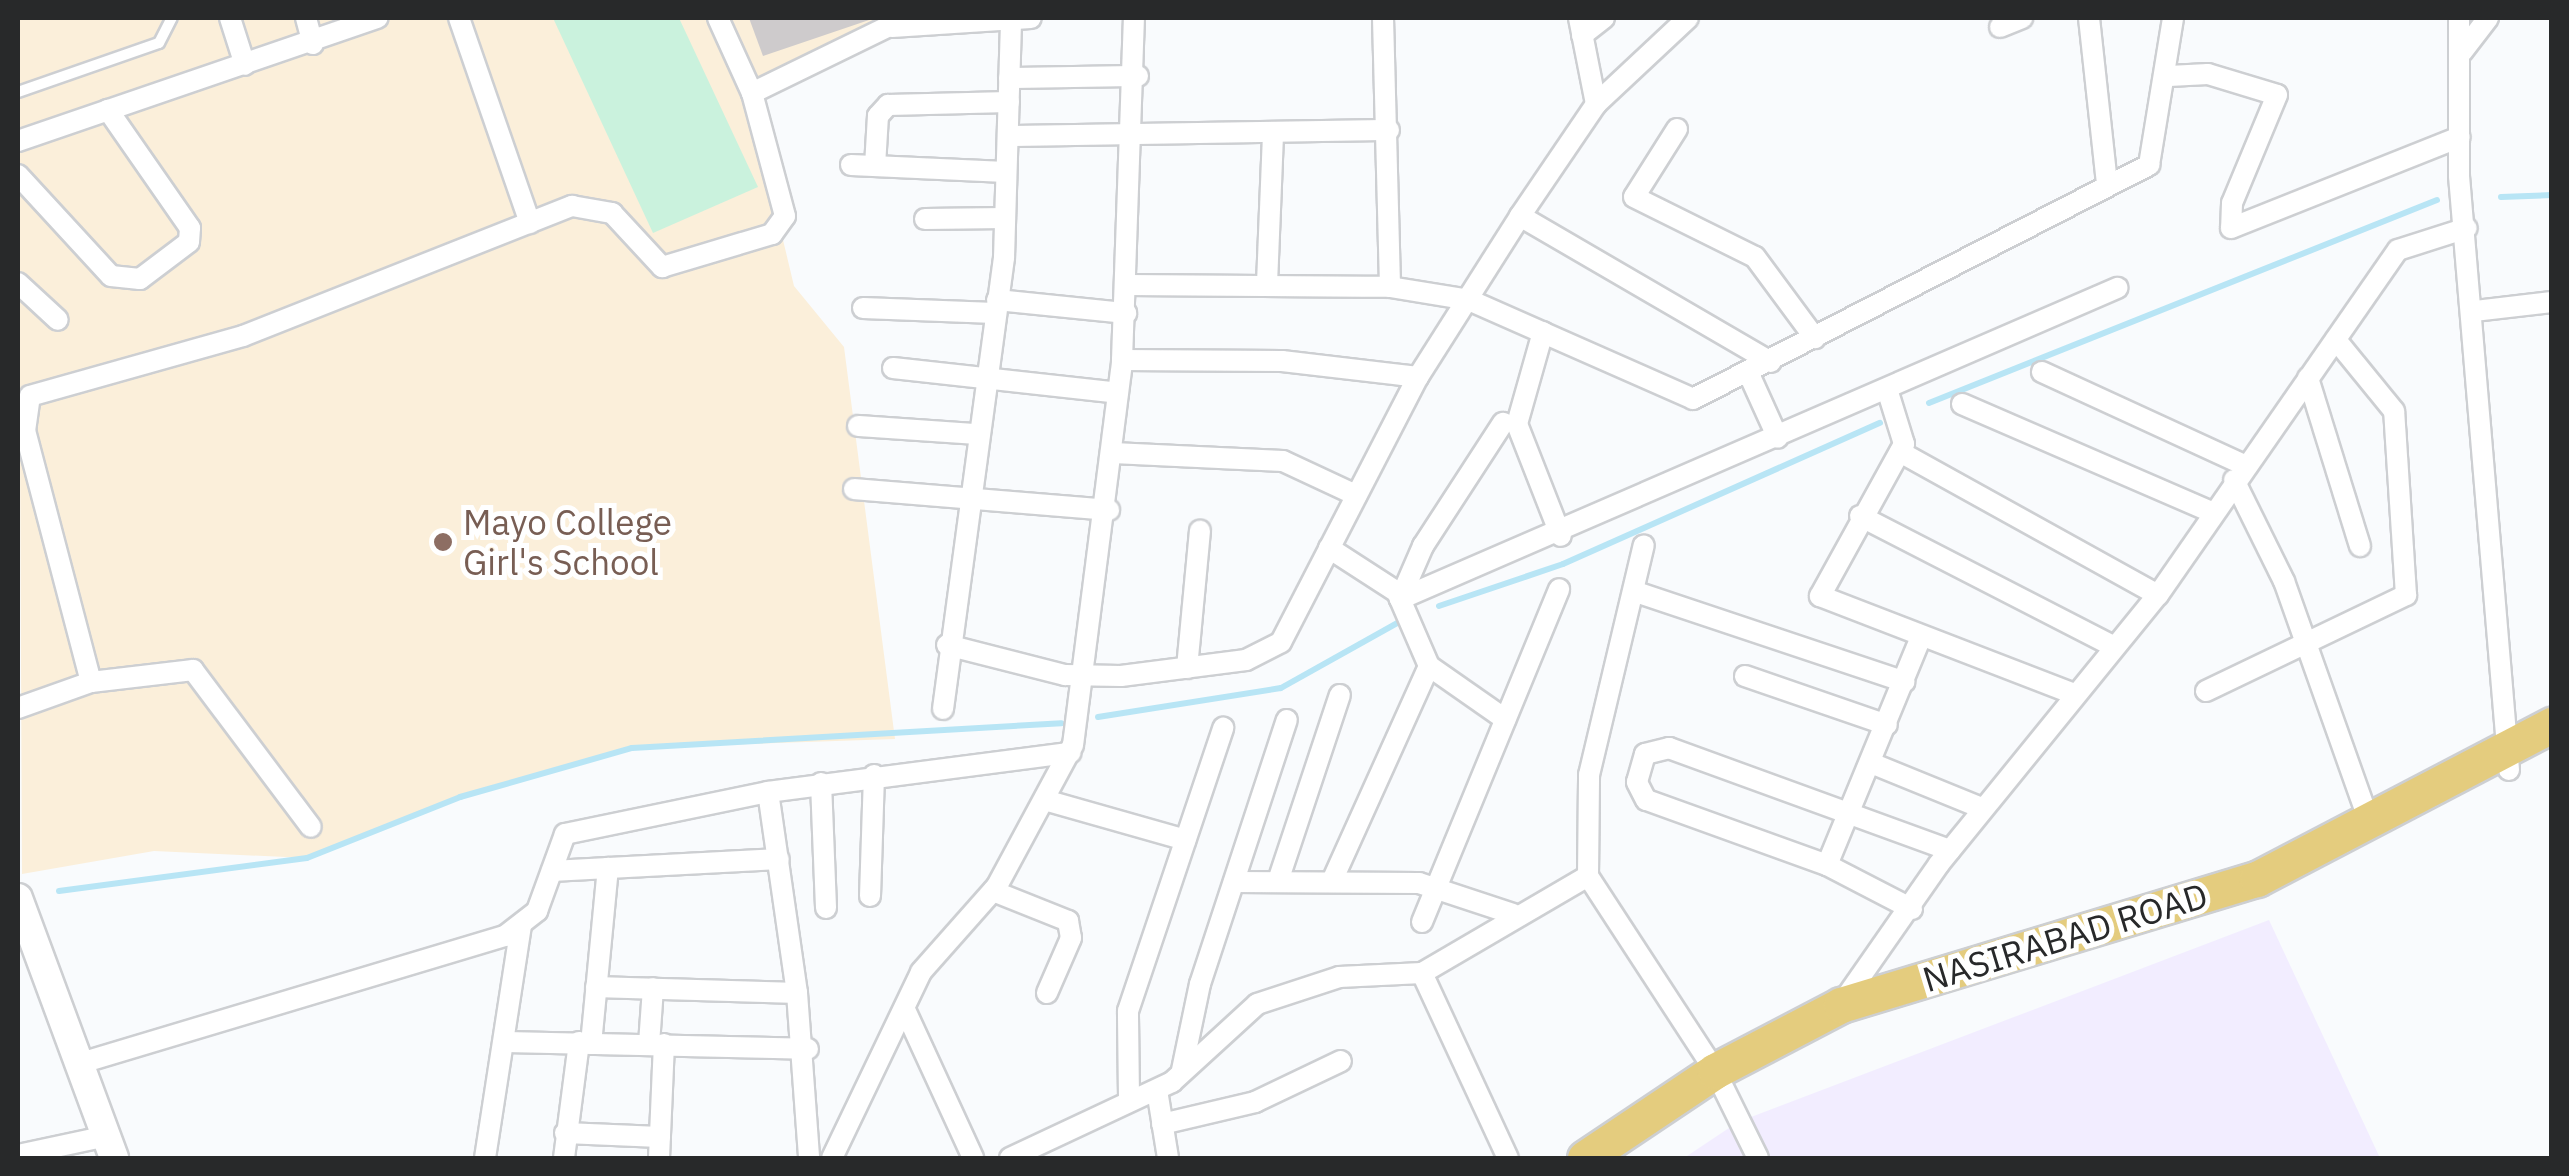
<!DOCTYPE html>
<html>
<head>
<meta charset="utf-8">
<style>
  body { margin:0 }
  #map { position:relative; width:2569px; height:1176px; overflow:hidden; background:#f9fbfd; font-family:"IBM Plex Sans",sans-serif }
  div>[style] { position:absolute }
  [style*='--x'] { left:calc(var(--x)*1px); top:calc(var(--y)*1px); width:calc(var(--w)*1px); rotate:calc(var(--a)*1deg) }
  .industrial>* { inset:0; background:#f2edff }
  .education>* { inset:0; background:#fbefda }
  .green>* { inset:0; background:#caf2dd }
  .stream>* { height:6px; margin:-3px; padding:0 3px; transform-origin:3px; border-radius:3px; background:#b8e5f5 }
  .building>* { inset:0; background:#cecbcc }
  .roads { filter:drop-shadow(2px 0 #cdcfd2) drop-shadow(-2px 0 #cdcfd2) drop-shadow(0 2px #cdcfd2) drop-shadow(0 -2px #cdcfd2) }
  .lane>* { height:10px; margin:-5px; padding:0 5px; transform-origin:5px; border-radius:5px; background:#fff }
  .street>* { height:20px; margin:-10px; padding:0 10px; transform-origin:10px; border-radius:10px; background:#fff }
  .secondary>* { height:28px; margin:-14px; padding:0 14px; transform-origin:14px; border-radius:14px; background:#fff }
  .highway>* { height:35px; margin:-17.5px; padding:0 17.5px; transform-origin:17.5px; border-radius:17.5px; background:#e4cc7e }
  .dots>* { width:28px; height:28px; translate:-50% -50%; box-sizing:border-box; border:5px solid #fff; border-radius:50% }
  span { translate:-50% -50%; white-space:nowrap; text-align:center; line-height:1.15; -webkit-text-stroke:10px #fff; paint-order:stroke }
  .education-label { font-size:35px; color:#785e54 }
  .left { translate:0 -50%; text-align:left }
  .street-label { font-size:35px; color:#28292a }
  .frame { position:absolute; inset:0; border:20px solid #28292a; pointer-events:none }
</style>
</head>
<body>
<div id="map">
  <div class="industrial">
    <div style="clip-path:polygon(2269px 920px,2380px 1158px,1684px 1158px,1738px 1122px)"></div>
  </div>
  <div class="education">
    <div style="clip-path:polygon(18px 18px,899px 18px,748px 93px,794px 286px,844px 347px,895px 739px,632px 748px,461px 797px,307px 858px,154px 851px,22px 874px)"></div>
  </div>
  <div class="green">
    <div style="clip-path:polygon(553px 18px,679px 18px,758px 187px,653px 233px)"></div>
  </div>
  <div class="stream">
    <div style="--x:2501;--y:197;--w:51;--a:-2.2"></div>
    <div style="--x:1929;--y:403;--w:547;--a:-21.78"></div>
    <div style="--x:1439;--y:606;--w:131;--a:-18.7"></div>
    <div style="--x:1563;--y:564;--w:347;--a:-24"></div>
    <div style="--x:1098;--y:717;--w:185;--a:-9"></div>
    <div style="--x:1281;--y:688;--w:135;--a:-29.2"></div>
    <div style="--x:59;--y:891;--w:250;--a:-7.6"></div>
    <div style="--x:307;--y:858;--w:165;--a:-21.7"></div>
    <div style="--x:460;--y:797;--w:179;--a:-15.9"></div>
    <div style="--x:632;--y:748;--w:430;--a:-3.3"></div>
  </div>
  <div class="building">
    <div style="clip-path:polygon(749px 18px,875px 18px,763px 56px)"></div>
  </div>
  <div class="roads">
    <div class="lane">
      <div style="--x:18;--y:92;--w:149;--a:-19.2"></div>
      <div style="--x:159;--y:43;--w:28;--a:-63"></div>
    </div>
    <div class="street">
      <div style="--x:230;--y:18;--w:49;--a:72.3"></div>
      <div style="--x:306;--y:18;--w:27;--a:75"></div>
      <div style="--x:459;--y:18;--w:217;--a:70.9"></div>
      <div style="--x:1383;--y:18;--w:269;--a:88.5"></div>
      <div style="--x:1390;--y:287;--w:80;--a:9.3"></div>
      <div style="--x:1469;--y:300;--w:245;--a:23.8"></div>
      <div style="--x:1693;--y:399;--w:513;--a:-27.16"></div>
      <div style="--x:2149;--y:165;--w:149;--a:-80.7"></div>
      <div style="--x:1579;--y:18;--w:88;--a:78.8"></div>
      <div style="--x:2089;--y:18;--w:166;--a:83.8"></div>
      <div style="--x:2459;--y:18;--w:158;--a:90"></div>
      <div style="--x:2459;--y:176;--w:596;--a:85.19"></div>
      <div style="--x:892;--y:27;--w:139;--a:-3.7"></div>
      <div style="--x:2000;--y:27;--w:24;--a:-22"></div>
      <div style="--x:1582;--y:35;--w:28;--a:-38"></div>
      <div style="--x:2462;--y:52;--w:43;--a:-52.6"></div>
      <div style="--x:2169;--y:76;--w:39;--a:-3"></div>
      <div style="--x:2208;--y:74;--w:72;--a:16.9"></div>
      <div style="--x:2277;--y:95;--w:117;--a:112.6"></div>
      <div style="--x:2232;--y:203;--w:25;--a:92"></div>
      <div style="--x:2231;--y:228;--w:246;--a:-21.7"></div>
      <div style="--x:1009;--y:78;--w:129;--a:-0.9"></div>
      <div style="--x:752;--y:93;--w:171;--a:-26"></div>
      <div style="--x:1677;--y:129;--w:80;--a:122.3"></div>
      <div style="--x:1634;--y:197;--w:135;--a:26.4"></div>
      <div style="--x:1755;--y:257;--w:101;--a:53.5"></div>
      <div style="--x:1008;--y:136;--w:381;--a:-0.9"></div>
      <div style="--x:18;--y:141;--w:380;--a:-18.9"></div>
      <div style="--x:851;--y:165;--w:155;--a:2.6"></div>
      <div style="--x:875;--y:166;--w:50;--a:-86.6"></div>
      <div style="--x:878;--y:116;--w:15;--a:-48"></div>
      <div style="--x:888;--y:105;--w:121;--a:-1.4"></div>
      <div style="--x:18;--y:175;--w:137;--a:47.4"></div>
      <div style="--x:111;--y:276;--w:29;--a:6"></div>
      <div style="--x:140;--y:279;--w:61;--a:-37.1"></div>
      <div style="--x:189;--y:242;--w:14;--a:-86"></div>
      <div style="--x:190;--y:228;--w:144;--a:-124.8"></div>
      <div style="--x:1520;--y:216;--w:290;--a:30.2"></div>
      <div style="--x:925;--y:219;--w:80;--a:-0.7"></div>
      <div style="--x:18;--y:283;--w:54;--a:42.8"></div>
      <div style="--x:1267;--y:284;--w:151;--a:-87.7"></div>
      <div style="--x:1127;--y:285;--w:263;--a:0.4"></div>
      <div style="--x:997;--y:300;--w:130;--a:5.8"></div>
      <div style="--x:863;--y:308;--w:132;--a:2.2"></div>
      <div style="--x:2475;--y:311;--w:78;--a:-6.7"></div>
      <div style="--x:1543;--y:332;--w:96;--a:105.8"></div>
      <div style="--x:1517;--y:424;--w:120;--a:68.6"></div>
      <div style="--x:1122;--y:360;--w:160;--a:0.4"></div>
      <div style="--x:1282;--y:361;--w:137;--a:6.7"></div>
      <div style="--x:893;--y:368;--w:226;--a:6.3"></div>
      <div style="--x:1748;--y:372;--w:72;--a:65.6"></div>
      <div style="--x:2042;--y:372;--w:222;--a:24.7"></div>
      <div style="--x:2308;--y:378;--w:176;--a:72.8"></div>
      <div style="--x:1887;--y:389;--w:58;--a:72.8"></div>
      <div style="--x:1904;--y:444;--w:174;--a:118.9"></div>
      <div style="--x:1820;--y:596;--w:269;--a:21.1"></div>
      <div style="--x:1962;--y:404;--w:269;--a:23.4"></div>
      <div style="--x:858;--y:426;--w:117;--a:3.9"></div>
      <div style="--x:1900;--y:452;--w:295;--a:29"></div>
      <div style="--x:1113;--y:453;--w:170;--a:2.7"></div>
      <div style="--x:1283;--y:461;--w:81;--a:25"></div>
      <div style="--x:2234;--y:480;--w:113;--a:63.7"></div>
      <div style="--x:2284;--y:581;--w:258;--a:70.5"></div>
      <div style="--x:854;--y:489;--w:256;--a:4.7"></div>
      <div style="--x:1860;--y:516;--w:284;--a:27.2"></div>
      <div style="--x:1329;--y:548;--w:81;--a:32.9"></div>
      <div style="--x:1397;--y:592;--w:81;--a:66.6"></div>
      <div style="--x:1429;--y:666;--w:93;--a:34.9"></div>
      <div style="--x:1639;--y:593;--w:280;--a:18.5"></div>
      <div style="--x:1400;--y:599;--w:782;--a:-23.45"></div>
      <div style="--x:1400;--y:599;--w:58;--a:-66.5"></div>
      <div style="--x:1423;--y:546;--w:147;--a:-57"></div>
      <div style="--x:947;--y:645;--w:122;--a:14.3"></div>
      <div style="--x:1065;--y:675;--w:56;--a:1"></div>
      <div style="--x:1121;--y:676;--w:126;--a:-7.3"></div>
      <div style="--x:1246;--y:660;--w:39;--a:-27"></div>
      <div style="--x:1281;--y:642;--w:298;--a:-62.7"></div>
      <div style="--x:1418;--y:377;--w:191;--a:-57.6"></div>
      <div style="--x:1520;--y:216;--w:135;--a:-55.8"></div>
      <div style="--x:1596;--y:104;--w:126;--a:-43.1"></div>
      <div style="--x:1187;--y:668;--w:138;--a:-84.6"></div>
      <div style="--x:1745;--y:676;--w:150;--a:19"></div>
      <div style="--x:91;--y:682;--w:103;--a:-6.7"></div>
      <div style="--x:193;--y:670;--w:196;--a:53.1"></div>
      <div style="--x:2206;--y:691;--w:222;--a:-25.6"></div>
      <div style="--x:2406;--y:595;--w:184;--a:-93.7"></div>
      <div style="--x:2394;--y:411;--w:92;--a:-129.2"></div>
      <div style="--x:18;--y:708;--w:77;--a:-19.6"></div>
      <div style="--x:91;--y:682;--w:260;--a:-104.7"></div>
      <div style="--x:25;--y:431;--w:35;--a:-82"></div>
      <div style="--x:30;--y:396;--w:221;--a:-15.7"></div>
      <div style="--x:243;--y:336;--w:354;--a:-21.6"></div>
      <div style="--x:572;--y:206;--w:41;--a:9.9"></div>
      <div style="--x:612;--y:213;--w:74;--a:47.2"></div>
      <div style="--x:662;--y:267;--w:115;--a:-16.7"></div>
      <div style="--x:772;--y:234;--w:22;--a:-54"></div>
      <div style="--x:785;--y:216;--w:127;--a:-105"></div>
      <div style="--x:752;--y:93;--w:82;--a:-114.4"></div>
      <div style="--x:943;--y:709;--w:455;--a:-82.3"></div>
      <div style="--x:1004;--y:258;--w:240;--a:-88.3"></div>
      <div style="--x:1871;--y:763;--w:120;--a:22.1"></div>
      <div style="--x:821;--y:783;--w:125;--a:87.7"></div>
      <div style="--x:1045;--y:800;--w:146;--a:15.9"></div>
      <div style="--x:1827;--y:865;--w:247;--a:-67.6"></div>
      <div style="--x:552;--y:871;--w:227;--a:-3"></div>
      <div style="--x:1588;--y:876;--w:101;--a:-89.4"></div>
      <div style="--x:1589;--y:775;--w:236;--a:-76.6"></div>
      <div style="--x:1278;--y:881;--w:196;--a:-71.6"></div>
      <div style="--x:1332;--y:881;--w:236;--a:-65.7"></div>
      <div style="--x:1234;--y:882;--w:185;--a:0.3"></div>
      <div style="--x:1419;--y:883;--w:99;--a:18.3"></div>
      <div style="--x:993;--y:891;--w:81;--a:21.8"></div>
      <div style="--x:1068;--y:921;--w:17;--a:80"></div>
      <div style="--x:1071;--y:938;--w:60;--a:113.6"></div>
      <div style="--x:870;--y:896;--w:121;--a:-88.1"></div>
      <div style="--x:1912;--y:909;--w:96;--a:-152.6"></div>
      <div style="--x:1827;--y:865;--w:192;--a:-160.2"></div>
      <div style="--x:1646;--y:800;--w:20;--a:-117"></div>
      <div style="--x:1637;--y:782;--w:29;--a:-74"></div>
      <div style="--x:1645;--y:754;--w:25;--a:-14"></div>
      <div style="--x:1669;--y:748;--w:299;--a:20"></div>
      <div style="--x:1422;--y:922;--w:360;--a:-67.6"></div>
      <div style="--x:1422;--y:973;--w:204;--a:65.1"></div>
      <div style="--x:596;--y:987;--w:201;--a:1.7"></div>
      <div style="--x:797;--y:993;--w:203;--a:-98.2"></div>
      <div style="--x:797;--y:993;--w:165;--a:85.8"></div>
      <div style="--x:1842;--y:1003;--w:169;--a:-55.1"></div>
      <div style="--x:1939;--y:864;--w:347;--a:-50.9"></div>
      <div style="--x:2158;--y:595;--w:420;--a:-55.2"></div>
      <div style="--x:2398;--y:250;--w:72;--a:-17.7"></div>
      <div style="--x:906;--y:1012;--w:161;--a:65.3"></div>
      <div style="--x:505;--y:1042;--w:303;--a:1.3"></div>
      <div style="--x:591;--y:1044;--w:177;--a:-84.5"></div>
      <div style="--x:649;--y:1044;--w:56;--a:-85.9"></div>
      <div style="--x:81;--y:1063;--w:443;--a:-16.7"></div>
      <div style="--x:505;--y:936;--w:41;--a:-38"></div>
      <div style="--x:537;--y:911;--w:82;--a:-70"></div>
      <div style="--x:565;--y:834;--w:207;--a:-11.7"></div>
      <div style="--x:768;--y:792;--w:305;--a:-7.4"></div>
      <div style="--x:1182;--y:1070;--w:88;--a:-78.2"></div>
      <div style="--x:1200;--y:984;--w:278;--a:-71.8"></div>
      <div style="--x:1157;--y:1090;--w:69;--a:80.8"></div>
      <div style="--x:1129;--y:1098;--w:87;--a:-90.7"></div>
      <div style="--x:1128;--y:1011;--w:299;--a:-71.4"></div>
      <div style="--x:1162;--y:1124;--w:96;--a:-13.3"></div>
      <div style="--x:1255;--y:1102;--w:95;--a:-25.5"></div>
      <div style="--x:565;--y:1133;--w:95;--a:2.4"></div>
      <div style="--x:18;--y:1155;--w:91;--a:-12.1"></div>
      <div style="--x:485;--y:1158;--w:236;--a:-81.2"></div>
      <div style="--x:564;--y:1158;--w:117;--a:-82.6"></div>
      <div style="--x:659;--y:1158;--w:114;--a:-87.5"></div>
      <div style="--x:832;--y:1158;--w:206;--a:-64.4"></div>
      <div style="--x:921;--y:972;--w:115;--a:-48.5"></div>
      <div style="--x:997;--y:886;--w:160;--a:-61.7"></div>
      <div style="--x:1073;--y:745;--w:388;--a:-82.7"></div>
      <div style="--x:1122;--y:360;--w:342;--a:-88"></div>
      <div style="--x:1010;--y:1158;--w:179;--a:-25.1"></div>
      <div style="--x:1172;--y:1082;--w:115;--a:-42.5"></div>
      <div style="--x:1257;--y:1004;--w:86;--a:-18.2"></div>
      <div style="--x:1339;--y:977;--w:83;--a:-2.8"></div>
      <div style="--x:1422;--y:973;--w:192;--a:-30.3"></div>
      <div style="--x:1588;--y:876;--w:233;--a:56.9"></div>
      <div style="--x:1715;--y:1071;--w:97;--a:63.7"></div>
    </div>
    <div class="secondary">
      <div style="--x:18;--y:898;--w:277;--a:69.7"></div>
    </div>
    <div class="highway">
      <div style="--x:1585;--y:1158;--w:156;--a:-33.8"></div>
      <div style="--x:1715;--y:1071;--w:142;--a:-27.6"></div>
      <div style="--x:1841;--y:1005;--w:435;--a:-16.9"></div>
      <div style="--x:2257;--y:879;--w:333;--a:-27.6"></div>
    </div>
  </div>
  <div class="dots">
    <div style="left:443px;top:542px;background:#8d6e63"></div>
  </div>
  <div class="education-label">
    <span class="left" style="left:463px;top:542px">Mayo College<br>Girl's School</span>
  </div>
  <div class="street-label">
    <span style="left:2065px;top:937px;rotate:-17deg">NASIRABAD ROAD</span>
  </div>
  <div class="frame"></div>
</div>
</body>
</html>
